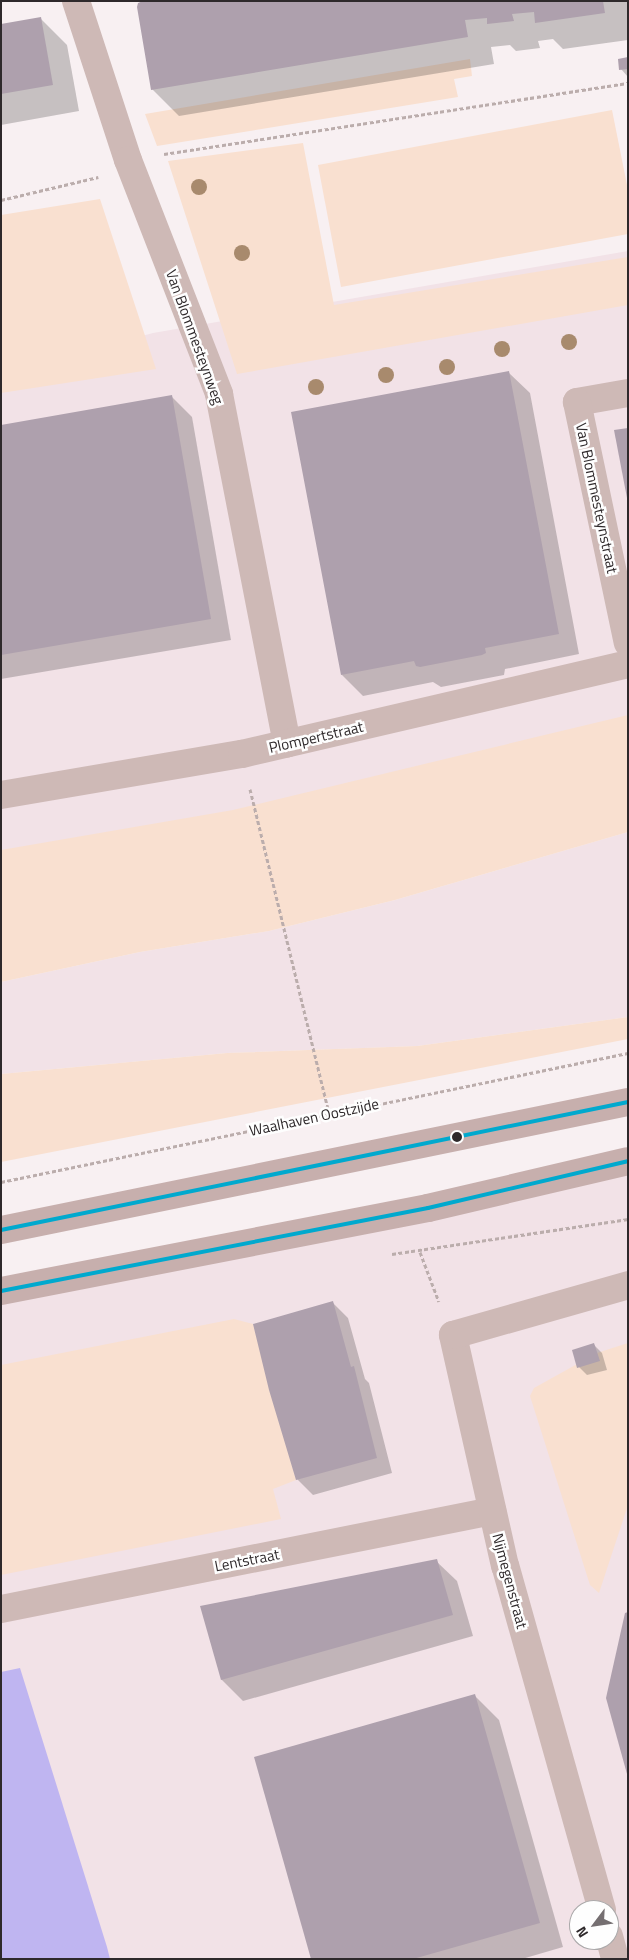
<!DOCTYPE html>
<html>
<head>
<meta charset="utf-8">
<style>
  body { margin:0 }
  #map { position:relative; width:629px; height:1960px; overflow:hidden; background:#f8f0f2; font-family:"Titillium Web",sans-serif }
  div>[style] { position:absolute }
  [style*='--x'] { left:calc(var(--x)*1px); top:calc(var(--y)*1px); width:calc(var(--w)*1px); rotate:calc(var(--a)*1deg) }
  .built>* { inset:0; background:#f2e2e7 }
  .green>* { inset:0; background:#f9e0d0 }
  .water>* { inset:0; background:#bfb5f1 }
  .shadow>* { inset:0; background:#0003 }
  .building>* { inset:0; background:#aea0ad }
  .path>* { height:3px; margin-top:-1.5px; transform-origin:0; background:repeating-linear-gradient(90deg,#bbadac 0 4px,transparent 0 6.5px) }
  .minor>* { height:28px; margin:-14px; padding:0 14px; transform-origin:14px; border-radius:14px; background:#ceb9b6 }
  .major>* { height:28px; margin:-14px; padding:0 14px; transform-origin:14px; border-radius:14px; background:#c7afad }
  .bus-1>* { height:4px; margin:-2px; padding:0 2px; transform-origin:2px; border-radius:2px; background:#00a9ce }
  .trees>* { width:16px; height:16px; margin:-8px; border-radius:50%; background:#a88a6d }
  .dots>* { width:14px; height:14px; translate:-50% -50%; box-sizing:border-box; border:2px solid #fefefe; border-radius:50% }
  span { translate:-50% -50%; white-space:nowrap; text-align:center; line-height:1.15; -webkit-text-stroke:5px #fefefe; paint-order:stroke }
  .street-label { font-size:15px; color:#2e292b }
  .frame { position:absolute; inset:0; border:2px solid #2e292b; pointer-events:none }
  .north { position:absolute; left:569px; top:1900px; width:50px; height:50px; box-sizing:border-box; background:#fefefe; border:1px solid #aba9aa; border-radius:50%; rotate:239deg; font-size:14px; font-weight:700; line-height:20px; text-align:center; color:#2e292b }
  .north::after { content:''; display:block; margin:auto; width:18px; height:22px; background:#756f71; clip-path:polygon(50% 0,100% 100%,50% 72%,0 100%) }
</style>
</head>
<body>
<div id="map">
  <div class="built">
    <div style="clip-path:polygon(628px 251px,628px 745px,1px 871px,1px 374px,153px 333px)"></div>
    <div style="clip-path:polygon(628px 832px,628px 1017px,417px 1046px,227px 1053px,1px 1074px,1px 982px,140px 952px,269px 931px,395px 900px)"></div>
    <div style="clip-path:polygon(evenodd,628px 1168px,628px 1959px,46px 1959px,1px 1792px,1px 1282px,628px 1168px,579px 1910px,609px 1910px,609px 1940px,579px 1940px,579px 1910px)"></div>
  </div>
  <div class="green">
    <div style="clip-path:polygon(470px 59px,472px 76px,454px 79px,458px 97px,157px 146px,145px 114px)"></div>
    <div style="clip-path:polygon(612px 110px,628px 190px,628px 234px,341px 287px,318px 165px)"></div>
    <div style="clip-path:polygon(303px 143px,334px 305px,628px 257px,628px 305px,237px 374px,168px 161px)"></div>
    <div style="clip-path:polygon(100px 199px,156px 369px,1px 393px,1px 215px)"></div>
    <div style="clip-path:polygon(628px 715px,628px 832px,395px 900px,269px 931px,140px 952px,1px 982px,1px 850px,233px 810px)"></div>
    <div style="clip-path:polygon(628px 1017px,628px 1039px,1px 1162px,1px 1074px,227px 1053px,417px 1046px)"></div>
    <div style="clip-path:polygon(234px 1319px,253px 1324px,296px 1480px,273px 1489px,281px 1519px,1px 1575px,1px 1365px)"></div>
    <div style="clip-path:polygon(628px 1343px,628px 1505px,599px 1593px,590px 1585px,530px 1396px,534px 1388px,597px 1353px)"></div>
  </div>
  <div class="water">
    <div style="clip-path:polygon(20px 1668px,107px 1947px,110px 1959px,1px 1959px,1px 1672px)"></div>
  </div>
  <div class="shadow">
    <div style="clip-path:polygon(179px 1px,628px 1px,628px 40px,563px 49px,553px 39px,538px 41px,540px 48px,516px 51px,510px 45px,491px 47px,494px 64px,179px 116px,152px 89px)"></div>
    <div style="clip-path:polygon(40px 18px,67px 45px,79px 111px,1px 125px,1px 25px)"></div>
    <div style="clip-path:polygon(628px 59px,628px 77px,621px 69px)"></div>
    <div style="clip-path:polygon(509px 373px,530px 393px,579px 654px,505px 669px,504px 675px,441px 687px,433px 682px,363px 696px,342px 675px)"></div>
    <div style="clip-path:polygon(171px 396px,192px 417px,231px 640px,1px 679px,1px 426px)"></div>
    <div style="clip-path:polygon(333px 1303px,348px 1318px,365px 1379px,369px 1383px,392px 1473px,313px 1495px,297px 1479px)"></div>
    <div style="clip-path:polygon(594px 1345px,602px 1353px,607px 1370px,587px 1375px,579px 1367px)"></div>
    <div style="clip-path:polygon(436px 1561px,457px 1581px,473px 1636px,243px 1701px,222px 1680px,201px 1607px)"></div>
    <div style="clip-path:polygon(475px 1696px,499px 1720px,563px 1947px,522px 1959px,312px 1959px)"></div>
  </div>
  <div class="building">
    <div style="clip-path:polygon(143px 1px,603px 1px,605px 13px,535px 23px,534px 12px,512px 14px,514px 21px,487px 24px,487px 18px,465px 20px,468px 37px,151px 90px,137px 7px,138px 3px)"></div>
    <div style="clip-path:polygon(41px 17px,53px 85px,1px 94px,1px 24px)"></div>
    <div style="clip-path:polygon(628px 57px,628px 69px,619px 70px,618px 59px)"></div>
    <div style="clip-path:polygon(509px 371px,559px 634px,485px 648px,486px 653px,482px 655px,420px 667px,416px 666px,414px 661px,341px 675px,291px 412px)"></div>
    <div style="clip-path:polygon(172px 395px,211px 619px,1px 655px,1px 425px)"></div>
    <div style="clip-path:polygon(628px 428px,628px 498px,627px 498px,614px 430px)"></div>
    <div style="clip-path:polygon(333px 1301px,351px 1367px,354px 1366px,377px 1458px,296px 1480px,269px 1390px,253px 1324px)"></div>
    <div style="clip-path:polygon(594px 1343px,600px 1361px,577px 1368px,572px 1350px)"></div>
    <div style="clip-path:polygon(437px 1559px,453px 1615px,221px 1680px,200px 1606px)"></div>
    <div style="clip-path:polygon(628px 1612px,628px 1774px,627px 1774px,606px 1698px,625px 1613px)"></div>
    <div style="clip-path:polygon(475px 1694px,540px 1923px,413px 1959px,311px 1959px,254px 1757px)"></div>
  </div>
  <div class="path">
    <div style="--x:164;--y:154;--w:469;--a:-8.7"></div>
    <div style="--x:1;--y:200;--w:100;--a:-13.3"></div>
    <div style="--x:250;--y:789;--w:334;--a:76.3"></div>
    <div style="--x:1;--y:1182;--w:640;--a:-11.63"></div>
    <div style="--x:420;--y:1252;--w:53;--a:69.2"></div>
    <div style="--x:392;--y:1254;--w:239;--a:-8.4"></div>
  </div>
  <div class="minor">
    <div style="--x:76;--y:1;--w:167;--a:71.9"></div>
    <div style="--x:128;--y:160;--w:251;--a:68.7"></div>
    <div style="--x:219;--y:394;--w:356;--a:79"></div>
    <div style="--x:628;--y:393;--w:52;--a:170"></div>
    <div style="--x:577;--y:402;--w:246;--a:78.1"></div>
    <div style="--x:1;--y:795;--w:244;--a:-9.7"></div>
    <div style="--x:242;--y:754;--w:396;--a:-13.1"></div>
    <div style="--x:1;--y:1609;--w:501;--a:-11.29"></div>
    <div style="--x:602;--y:1910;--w:357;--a:-105.7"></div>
    <div style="--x:505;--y:1566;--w:237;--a:-102.7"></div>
    <div style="--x:453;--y:1335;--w:182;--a:-15.9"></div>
    <div style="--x:609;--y:1936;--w:24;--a:75"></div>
  </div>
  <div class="major">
    <div style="--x:1;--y:1230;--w:640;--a:-11.54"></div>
    <div style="--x:1;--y:1291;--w:435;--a:-11"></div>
    <div style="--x:428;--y:1208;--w:205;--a:-13.2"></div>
  </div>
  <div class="bus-1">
    <div style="--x:1;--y:1230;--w:640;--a:-11.54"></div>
    <div style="--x:1;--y:1291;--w:435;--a:-11"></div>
    <div style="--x:428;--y:1208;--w:205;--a:-13.2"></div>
  </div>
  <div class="trees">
    <div style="left:199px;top:187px"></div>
    <div style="left:242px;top:253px"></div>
    <div style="left:569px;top:342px"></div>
    <div style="left:502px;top:349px"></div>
    <div style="left:447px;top:367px"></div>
    <div style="left:386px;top:375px"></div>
    <div style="left:316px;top:387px"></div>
  </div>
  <div class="dots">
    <div style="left:457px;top:1137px;background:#2e292b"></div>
  </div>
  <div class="street-label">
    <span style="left:195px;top:337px;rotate:70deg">Van Blommesteynweg</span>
    <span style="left:597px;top:498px;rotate:78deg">Van Blommesteynstraat</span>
    <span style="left:316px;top:737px;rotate:-13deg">Plompertstraat</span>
    <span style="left:314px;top:1117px;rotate:-12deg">Waalhaven Oostzijde</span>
    <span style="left:247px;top:1560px;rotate:-11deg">Lentstraat</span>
    <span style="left:510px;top:1581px;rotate:75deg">Nijmegenstraat</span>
  </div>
  <div class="frame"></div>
  <div class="north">N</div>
</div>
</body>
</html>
